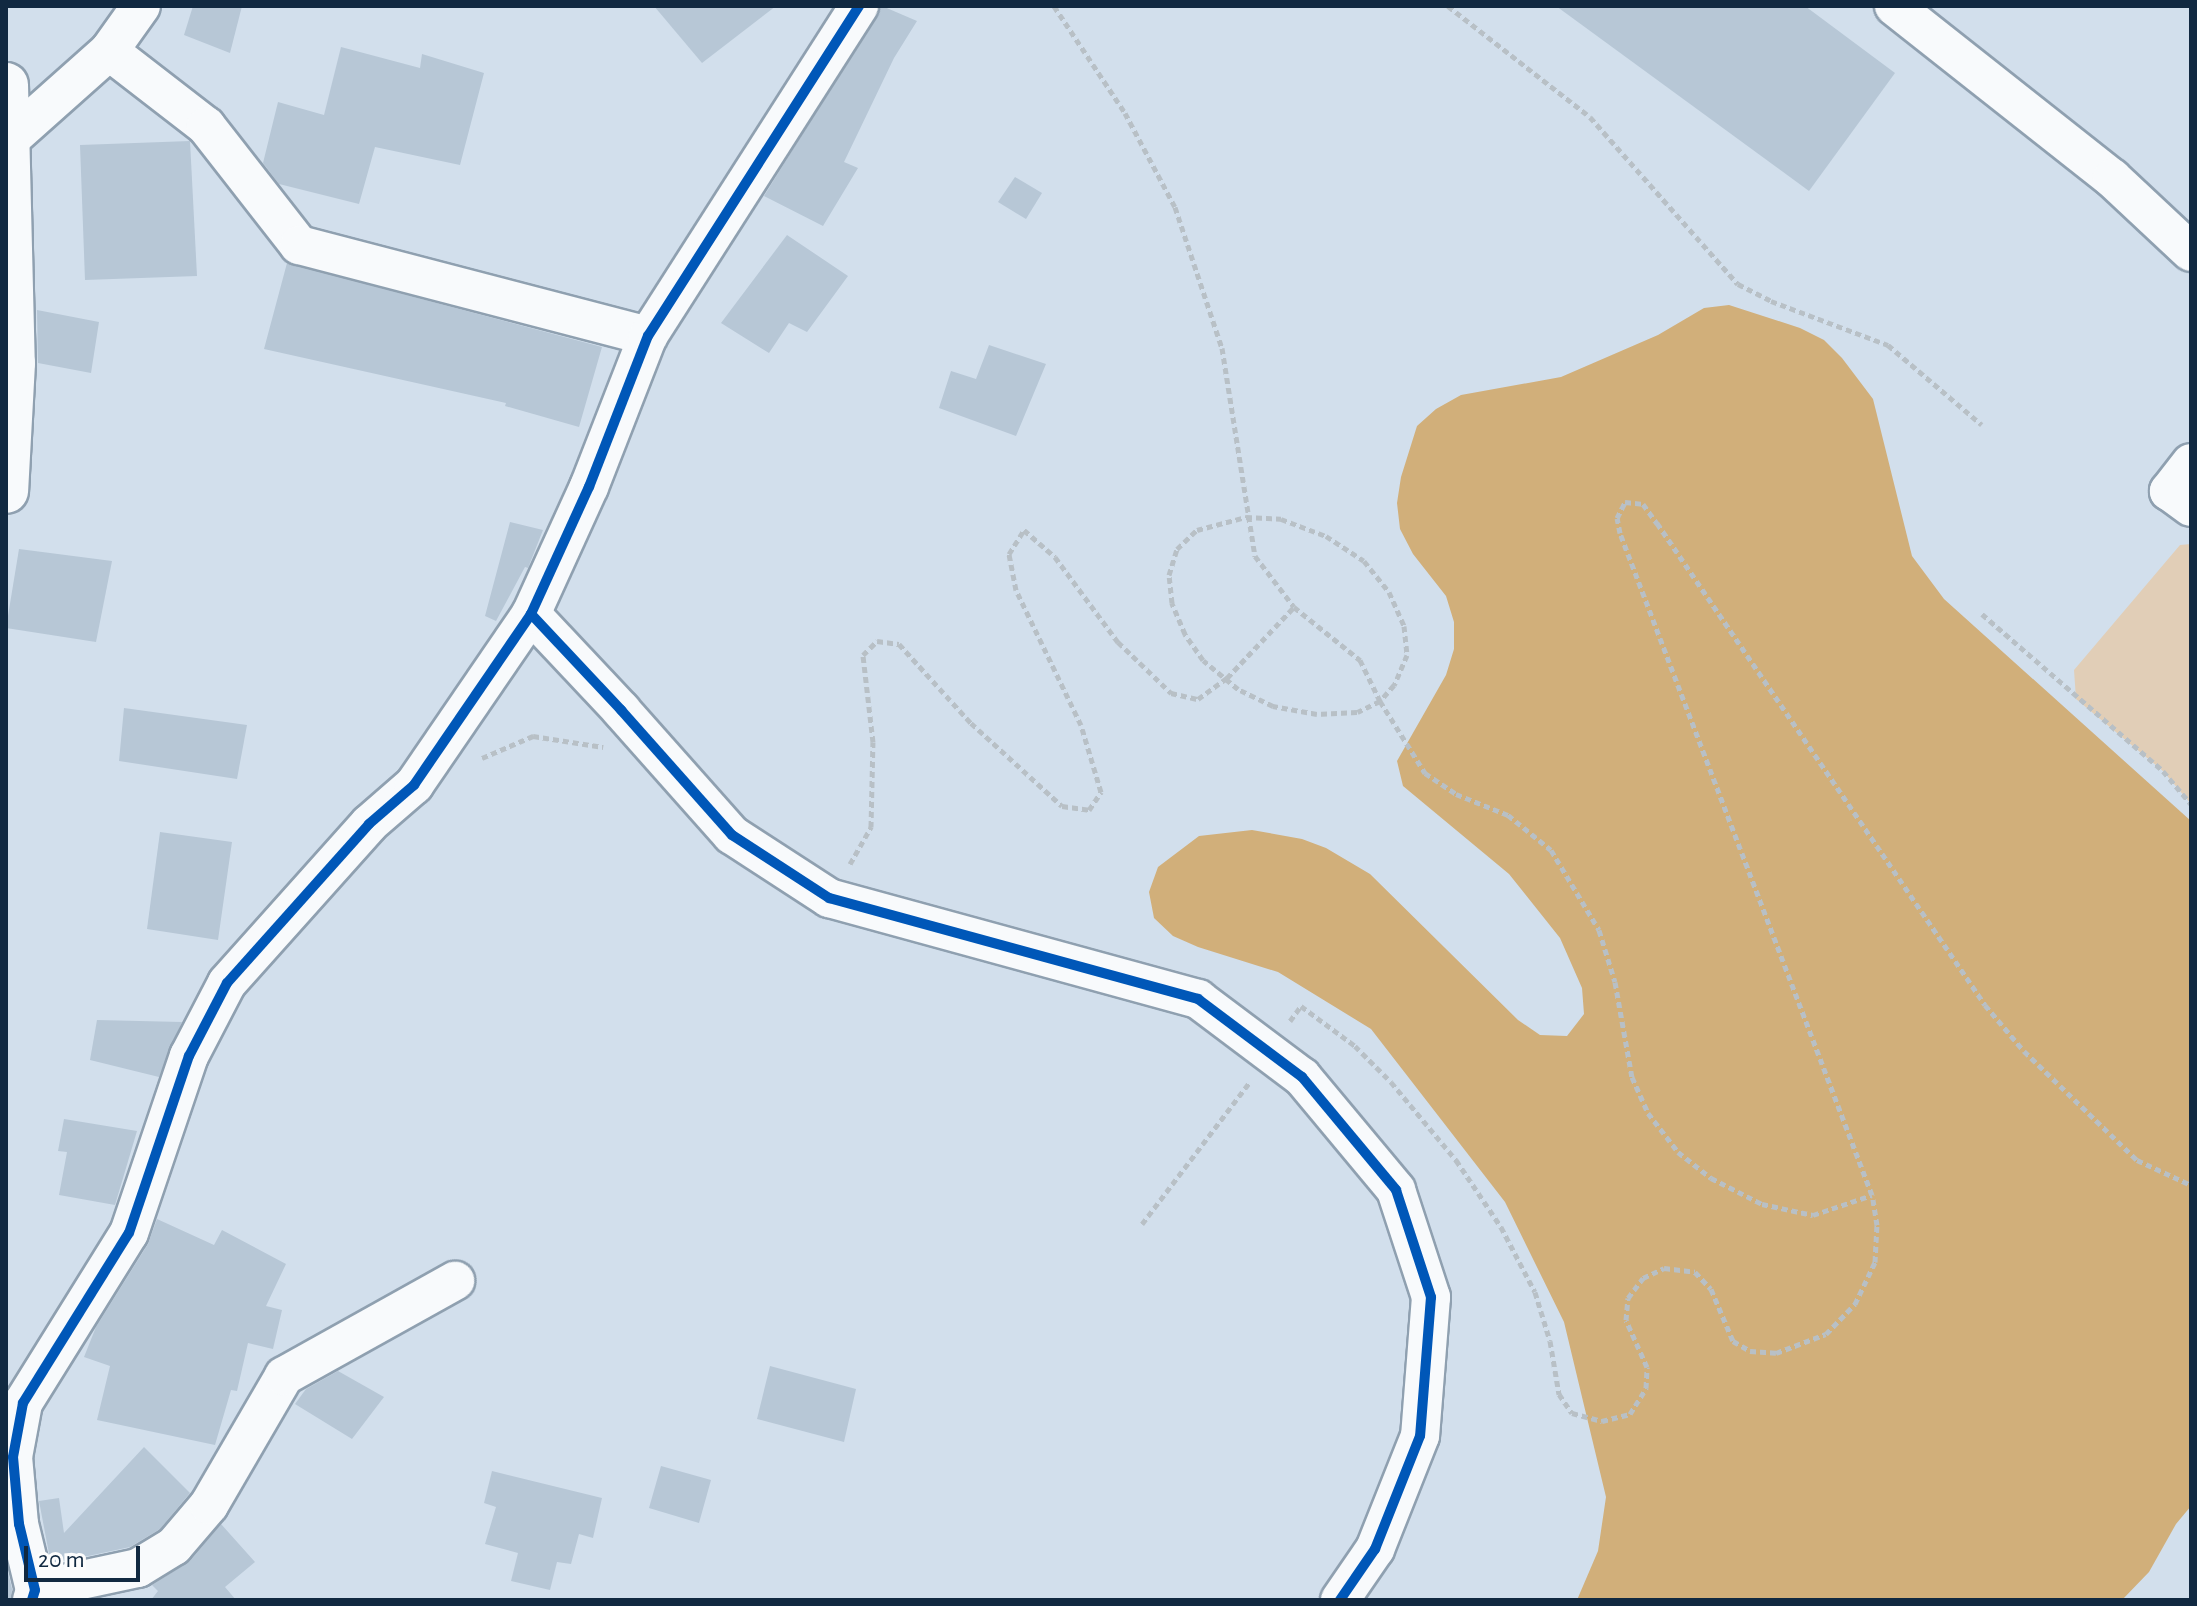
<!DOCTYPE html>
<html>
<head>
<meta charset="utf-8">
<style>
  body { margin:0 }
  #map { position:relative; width:2197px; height:1606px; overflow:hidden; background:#d2dfec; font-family:"Alegreya Sans",sans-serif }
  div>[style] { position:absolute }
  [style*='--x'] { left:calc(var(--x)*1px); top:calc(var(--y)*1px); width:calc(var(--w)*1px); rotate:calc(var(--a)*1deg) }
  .green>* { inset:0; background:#e1ceb7 }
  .forest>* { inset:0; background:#d1af7a }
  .building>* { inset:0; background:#b7c7d6 }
  .path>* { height:5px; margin-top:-2.5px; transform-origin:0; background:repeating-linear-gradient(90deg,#b8c0c6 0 6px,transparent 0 10px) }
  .roads { filter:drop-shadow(2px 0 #8fa0b0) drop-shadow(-2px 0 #8fa0b0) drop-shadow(0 2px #8fa0b0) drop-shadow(0 -2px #8fa0b0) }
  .minor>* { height:38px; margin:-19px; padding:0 19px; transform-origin:19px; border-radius:19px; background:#f8fafc }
  .tertiary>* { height:44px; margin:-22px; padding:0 22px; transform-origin:22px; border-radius:22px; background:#f8fafc }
  .cycleway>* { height:10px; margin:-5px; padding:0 5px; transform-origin:5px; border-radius:5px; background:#0057b8 }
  span { translate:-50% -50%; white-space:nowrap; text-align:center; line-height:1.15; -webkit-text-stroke:6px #fdfdfd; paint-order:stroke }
  .frame { position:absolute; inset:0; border:8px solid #112941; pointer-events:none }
  .scale { position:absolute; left:24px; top:1546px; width:116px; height:36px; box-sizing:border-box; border:4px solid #112941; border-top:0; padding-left:10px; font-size:24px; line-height:28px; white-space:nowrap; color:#112941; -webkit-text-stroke:6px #fdfdfd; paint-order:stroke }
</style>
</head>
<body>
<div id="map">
  <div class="green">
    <div style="clip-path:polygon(2191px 544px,2191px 804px,2163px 771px,2076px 699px,2074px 670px,2180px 545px)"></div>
  </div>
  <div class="forest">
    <div style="clip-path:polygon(1729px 305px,1800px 328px,1824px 340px,1842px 358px,1873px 399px,1912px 556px,1944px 599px,2191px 821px,2191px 1506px,2176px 1524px,2149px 1572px,2122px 1600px,1577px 1600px,1598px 1551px,1606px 1497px,1564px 1322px,1505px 1202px,1371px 1029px,1278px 972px,1198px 947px,1173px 936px,1154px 918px,1149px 892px,1158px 867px,1199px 836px,1252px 830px,1302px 839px,1326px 848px,1370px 874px,1518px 1020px,1540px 1035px,1567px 1036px,1584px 1014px,1582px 988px,1560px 938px,1509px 874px,1403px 786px,1397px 761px,1446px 675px,1454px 649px,1454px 622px,1446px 596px,1413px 554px,1400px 529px,1397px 503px,1401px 477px,1417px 426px,1436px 409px,1461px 395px,1561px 377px,1658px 335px,1704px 308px)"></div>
  </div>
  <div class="building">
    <div style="clip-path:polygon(193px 6px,242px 6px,230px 53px,184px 35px)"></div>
    <div style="clip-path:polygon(654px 6px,776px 6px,702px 63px)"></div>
    <div style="clip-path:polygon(882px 6px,917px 21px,894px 58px,844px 162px,858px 168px,823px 226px,764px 196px)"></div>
    <div style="clip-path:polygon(1556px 6px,1805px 6px,1895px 73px,1809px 191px)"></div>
    <div style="clip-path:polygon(341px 47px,420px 68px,422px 54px,484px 73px,460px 165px,375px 147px,359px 204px,279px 184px,263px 163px,278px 102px,324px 115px)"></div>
    <div style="clip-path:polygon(190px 141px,197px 276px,85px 280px,80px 145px)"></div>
    <div style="clip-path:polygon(1015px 177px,1042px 193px,1026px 219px,998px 202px)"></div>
    <div style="clip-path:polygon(787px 235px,848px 276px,807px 332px,789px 323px,769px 353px,721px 323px)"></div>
    <div style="clip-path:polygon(287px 263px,602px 347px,579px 427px,505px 406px,506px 403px,264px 349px)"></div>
    <div style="clip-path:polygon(37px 310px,99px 322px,91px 373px,38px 363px)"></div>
    <div style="clip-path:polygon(989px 345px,1046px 364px,1016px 436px,939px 408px,951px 371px,976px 379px)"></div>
    <div style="clip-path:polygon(510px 522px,543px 530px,528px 568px,525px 567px,496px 621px,485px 616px)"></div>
    <div style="clip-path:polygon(19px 549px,112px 561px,96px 642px,6px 628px)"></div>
    <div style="clip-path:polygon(124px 708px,247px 725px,237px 779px,119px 761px)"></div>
    <div style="clip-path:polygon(160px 832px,232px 842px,218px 940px,147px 929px)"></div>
    <div style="clip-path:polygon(97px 1020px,182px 1022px,159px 1077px,90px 1060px)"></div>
    <div style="clip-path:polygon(64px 1119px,137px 1131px,115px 1205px,59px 1195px,67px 1152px,58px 1151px)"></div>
    <div style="clip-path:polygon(157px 1219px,214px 1245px,222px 1230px,286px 1264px,266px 1306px,282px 1310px,273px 1349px,248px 1343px,237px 1391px,231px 1390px,215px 1445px,97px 1420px,110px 1366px,84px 1357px,96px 1327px,148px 1244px)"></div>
    <div style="clip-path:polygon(770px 1366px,856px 1389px,844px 1442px,757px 1419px)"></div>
    <div style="clip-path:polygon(338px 1371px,384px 1397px,352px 1439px,295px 1404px,306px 1389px)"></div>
    <div style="clip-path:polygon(144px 1447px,190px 1493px,160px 1529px,130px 1547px,51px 1564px,39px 1501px,59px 1498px,64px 1533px)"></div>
    <div style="clip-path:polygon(661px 1466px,711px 1480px,699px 1523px,649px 1508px)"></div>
    <div style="clip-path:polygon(492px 1471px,602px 1498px,593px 1538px,579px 1534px,571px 1564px,557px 1562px,550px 1590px,511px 1581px,518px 1553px,485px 1544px,496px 1507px,484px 1503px)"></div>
    <div style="clip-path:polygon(221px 1524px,255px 1562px,225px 1587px,236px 1600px,151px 1600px,158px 1591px,152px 1585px,190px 1561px)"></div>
    <div style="clip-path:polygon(6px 1564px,12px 1589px,11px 1600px,6px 1600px)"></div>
  </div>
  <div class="path">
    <div style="--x:1054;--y:6;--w:128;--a:56.4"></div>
    <div style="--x:1125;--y:113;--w:106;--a:62"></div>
    <div style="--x:1175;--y:207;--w:149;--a:71.6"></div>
    <div style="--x:1222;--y:348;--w:211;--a:81"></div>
    <div style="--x:1255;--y:556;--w:64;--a:52.6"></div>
    <div style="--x:1294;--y:607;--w:85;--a:38.8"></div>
    <div style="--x:1360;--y:660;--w:46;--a:64"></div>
    <div style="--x:1380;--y:701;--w:85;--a:58"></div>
    <div style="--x:1425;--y:773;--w:37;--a:34"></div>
    <div style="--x:1456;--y:794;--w:56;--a:22"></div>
    <div style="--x:1508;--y:815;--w:55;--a:39.1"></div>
    <div style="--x:1551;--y:850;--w:93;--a:59"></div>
    <div style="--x:1599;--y:930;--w:54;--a:72.9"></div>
    <div style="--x:1615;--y:982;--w:97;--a:79.9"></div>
    <div style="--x:1632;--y:1077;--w:39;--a:66"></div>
    <div style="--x:1648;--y:1113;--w:49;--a:52.4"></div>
    <div style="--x:1678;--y:1152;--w:42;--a:38.2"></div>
    <div style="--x:1711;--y:1178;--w:57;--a:27"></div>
    <div style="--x:1762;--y:1204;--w:52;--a:12.2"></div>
    <div style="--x:1813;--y:1215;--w:62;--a:-18.7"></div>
    <div style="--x:1872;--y:1195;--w:708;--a:-110.84"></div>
    <div style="--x:1620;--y:533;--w:15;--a:-101"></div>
    <div style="--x:1617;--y:518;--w:18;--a:-63"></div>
    <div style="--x:1625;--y:502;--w:18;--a:6"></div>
    <div style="--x:1643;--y:504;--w:24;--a:54"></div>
    <div style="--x:1657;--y:523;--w:583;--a:55.76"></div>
    <div style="--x:1985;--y:1005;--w:60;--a:49.7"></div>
    <div style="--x:2024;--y:1051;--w:157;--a:44"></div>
    <div style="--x:2137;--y:1160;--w:60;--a:24.8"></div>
    <div style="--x:1448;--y:6;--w:180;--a:38"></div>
    <div style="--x:1590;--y:117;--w:223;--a:48.5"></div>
    <div style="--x:1738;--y:284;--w:37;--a:27"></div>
    <div style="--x:1771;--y:301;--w:125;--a:20.6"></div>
    <div style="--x:1888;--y:345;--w:123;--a:40.4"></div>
    <div style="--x:1246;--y:517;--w:35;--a:3"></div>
    <div style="--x:1281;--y:519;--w:48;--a:20.7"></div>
    <div style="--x:1326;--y:536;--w:45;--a:33.3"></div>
    <div style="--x:1364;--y:561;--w:40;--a:51"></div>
    <div style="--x:1389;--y:592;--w:37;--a:66"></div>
    <div style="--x:1404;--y:626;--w:29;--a:84"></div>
    <div style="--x:1407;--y:655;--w:33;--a:113"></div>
    <div style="--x:1394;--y:685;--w:21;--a:131"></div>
    <div style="--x:1380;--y:701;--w:25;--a:154"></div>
    <div style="--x:1357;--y:712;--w:40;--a:177.1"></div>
    <div style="--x:1317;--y:714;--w:45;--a:-169.7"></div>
    <div style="--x:1273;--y:706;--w:39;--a:-154"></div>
    <div style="--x:1238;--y:689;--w:45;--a:-140.4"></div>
    <div style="--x:1203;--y:660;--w:32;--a:-125"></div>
    <div style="--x:1185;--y:634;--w:34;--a:-113"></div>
    <div style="--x:1172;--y:603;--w:28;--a:-96"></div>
    <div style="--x:1169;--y:575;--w:27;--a:-73"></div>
    <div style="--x:1177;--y:549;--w:28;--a:-44"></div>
    <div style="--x:1197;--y:530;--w:51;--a:-14.9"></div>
    <div style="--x:1982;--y:614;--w:240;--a:40.9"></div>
    <div style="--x:2163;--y:771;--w:43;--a:49.7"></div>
    <div style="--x:482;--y:758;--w:56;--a:-23.3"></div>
    <div style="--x:533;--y:736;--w:71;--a:8.9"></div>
    <div style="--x:850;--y:864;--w:43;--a:-60.4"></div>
    <div style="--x:871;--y:827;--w:85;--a:-88.7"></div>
    <div style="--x:873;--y:742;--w:88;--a:-96.6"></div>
    <div style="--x:863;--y:655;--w:20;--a:-45"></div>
    <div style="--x:877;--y:641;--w:22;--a:8"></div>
    <div style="--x:899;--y:644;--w:107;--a:47.7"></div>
    <div style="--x:971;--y:723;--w:123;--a:42.4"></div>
    <div style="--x:1062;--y:806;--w:27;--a:8"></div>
    <div style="--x:1089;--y:810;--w:22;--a:-56"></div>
    <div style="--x:1101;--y:792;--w:70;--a:-106.6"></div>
    <div style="--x:1081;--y:725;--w:150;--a:-115.7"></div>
    <div style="--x:1016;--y:590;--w:37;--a:-101"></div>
    <div style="--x:1009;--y:554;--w:28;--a:-58"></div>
    <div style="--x:1024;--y:530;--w:41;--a:41.1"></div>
    <div style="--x:1055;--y:557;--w:106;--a:53.5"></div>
    <div style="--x:1118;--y:642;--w:74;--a:43.9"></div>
    <div style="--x:1171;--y:693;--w:28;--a:13"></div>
    <div style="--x:1198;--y:699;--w:36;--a:-36"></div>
    <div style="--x:1227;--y:678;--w:98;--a:-46.7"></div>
    <div style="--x:1290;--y:1021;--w:19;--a:-54"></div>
    <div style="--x:1301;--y:1006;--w:67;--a:36.5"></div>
    <div style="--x:1355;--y:1046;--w:51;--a:45"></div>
    <div style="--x:1391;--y:1082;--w:102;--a:50.2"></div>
    <div style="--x:1456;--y:1160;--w:81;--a:56.1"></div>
    <div style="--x:1501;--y:1227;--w:73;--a:62.4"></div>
    <div style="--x:1535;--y:1292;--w:51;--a:73"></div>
    <div style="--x:1550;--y:1341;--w:54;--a:80.4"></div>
    <div style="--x:1559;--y:1394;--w:23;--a:56"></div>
    <div style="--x:1572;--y:1413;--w:31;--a:15"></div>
    <div style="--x:1602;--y:1421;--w:29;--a:-14"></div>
    <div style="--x:1630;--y:1414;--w:31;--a:-58"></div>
    <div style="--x:1646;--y:1388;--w:21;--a:-87"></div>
    <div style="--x:1647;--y:1367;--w:51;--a:-114.1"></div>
    <div style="--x:1626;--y:1320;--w:22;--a:-85"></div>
    <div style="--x:1628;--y:1298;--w:25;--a:-53"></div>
    <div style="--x:1643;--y:1278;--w:23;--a:-25"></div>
    <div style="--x:1664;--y:1268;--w:31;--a:7"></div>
    <div style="--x:1695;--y:1272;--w:23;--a:47"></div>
    <div style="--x:1711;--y:1289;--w:56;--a:67.1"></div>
    <div style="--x:1733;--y:1341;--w:20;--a:30"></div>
    <div style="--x:1750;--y:1351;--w:26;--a:4"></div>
    <div style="--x:1776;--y:1353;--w:53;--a:-20.8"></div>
    <div style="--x:1826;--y:1334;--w:42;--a:-46"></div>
    <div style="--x:1855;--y:1304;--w:47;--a:-64.5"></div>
    <div style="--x:1875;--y:1262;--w:37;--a:-87"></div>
    <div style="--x:1877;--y:1225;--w:30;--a:-99"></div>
    <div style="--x:1142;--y:1224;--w:177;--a:-52.8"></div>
  </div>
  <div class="roads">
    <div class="minor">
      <div style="--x:1894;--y:6;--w:278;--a:38.3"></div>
      <div style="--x:2112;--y:178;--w:108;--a:43.1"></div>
      <div style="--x:109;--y:51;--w:123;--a:37.7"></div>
      <div style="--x:206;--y:126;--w:151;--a:52"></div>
      <div style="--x:299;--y:245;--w:361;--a:14.6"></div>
      <div style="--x:8;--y:141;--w:135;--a:-41.7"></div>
      <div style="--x:109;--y:51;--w:55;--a:-54.6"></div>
      <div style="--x:2191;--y:463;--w:36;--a:128"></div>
      <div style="--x:2169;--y:491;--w:27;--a:36"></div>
      <div style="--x:531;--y:614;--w:132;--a:46.8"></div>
      <div style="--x:621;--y:710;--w:167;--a:48.4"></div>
      <div style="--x:732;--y:835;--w:116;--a:33"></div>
      <div style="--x:829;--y:898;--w:383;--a:15.3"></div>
      <div style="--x:1198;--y:999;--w:130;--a:36.9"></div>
      <div style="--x:1302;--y:1077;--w:147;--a:50.2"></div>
      <div style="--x:1396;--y:1190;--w:113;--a:71.9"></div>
      <div style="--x:1431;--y:1297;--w:139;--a:94.5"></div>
      <div style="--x:1420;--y:1436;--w:122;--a:111.7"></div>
      <div style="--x:1375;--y:1549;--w:62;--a:124.5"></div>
      <div style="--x:35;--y:1590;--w:105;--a:-12.1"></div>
      <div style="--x:138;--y:1568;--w:42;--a:-31.4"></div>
      <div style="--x:174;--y:1546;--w:54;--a:-49.5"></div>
      <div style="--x:209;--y:1505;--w:149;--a:-59.8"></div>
      <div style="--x:284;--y:1376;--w:196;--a:-29.1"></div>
      <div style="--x:32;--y:1600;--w:10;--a:-73"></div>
      <div style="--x:35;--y:1590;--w:68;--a:-103.6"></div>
      <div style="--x:19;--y:1524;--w:67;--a:-95.1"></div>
      <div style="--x:13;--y:1457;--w:55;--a:-79.5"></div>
      <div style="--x:23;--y:1403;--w:200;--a:-58.1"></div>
      <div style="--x:129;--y:1233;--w:187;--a:-71.3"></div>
      <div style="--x:189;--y:1056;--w:82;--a:-62.5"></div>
      <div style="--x:227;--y:983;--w:213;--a:-48.2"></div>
      <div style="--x:369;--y:824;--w:60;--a:-40.9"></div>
      <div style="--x:414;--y:785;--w:207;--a:-55.6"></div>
      <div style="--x:531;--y:614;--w:140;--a:-65.5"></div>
      <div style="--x:589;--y:487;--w:162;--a:-68.7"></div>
      <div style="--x:648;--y:336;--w:392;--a:-57.4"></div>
    </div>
    <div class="tertiary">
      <div style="--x:6;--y:85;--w:278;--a:88.6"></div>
      <div style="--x:13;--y:363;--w:128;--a:93.1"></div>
    </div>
  </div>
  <div class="cycleway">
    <div style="--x:531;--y:614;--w:132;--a:46.8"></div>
    <div style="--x:621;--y:710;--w:167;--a:48.4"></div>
    <div style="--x:732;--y:835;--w:116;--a:33"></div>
    <div style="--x:829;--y:898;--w:383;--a:15.3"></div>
    <div style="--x:1198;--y:999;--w:130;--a:36.9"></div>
    <div style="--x:1302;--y:1077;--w:147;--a:50.2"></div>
    <div style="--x:1396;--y:1190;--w:113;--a:71.9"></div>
    <div style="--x:1431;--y:1297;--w:139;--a:94.5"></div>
    <div style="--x:1420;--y:1436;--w:122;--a:111.7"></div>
    <div style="--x:1375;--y:1549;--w:62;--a:124.5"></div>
    <div style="--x:32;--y:1600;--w:10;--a:-73"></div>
    <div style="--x:35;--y:1590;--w:68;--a:-103.6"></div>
    <div style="--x:19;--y:1524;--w:67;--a:-95.1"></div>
    <div style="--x:13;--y:1457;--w:55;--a:-79.5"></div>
    <div style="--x:23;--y:1403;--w:200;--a:-58.1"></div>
    <div style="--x:129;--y:1233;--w:187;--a:-71.3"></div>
    <div style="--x:189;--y:1056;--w:82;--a:-62.5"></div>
    <div style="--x:227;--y:983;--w:213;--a:-48.2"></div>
    <div style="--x:369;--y:824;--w:60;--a:-40.9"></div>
    <div style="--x:414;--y:785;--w:207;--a:-55.6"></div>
    <div style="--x:531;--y:614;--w:140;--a:-65.5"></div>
    <div style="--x:589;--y:487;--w:162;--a:-68.7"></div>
    <div style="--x:648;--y:336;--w:392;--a:-57.4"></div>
  </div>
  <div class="frame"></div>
  <div class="scale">20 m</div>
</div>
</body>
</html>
